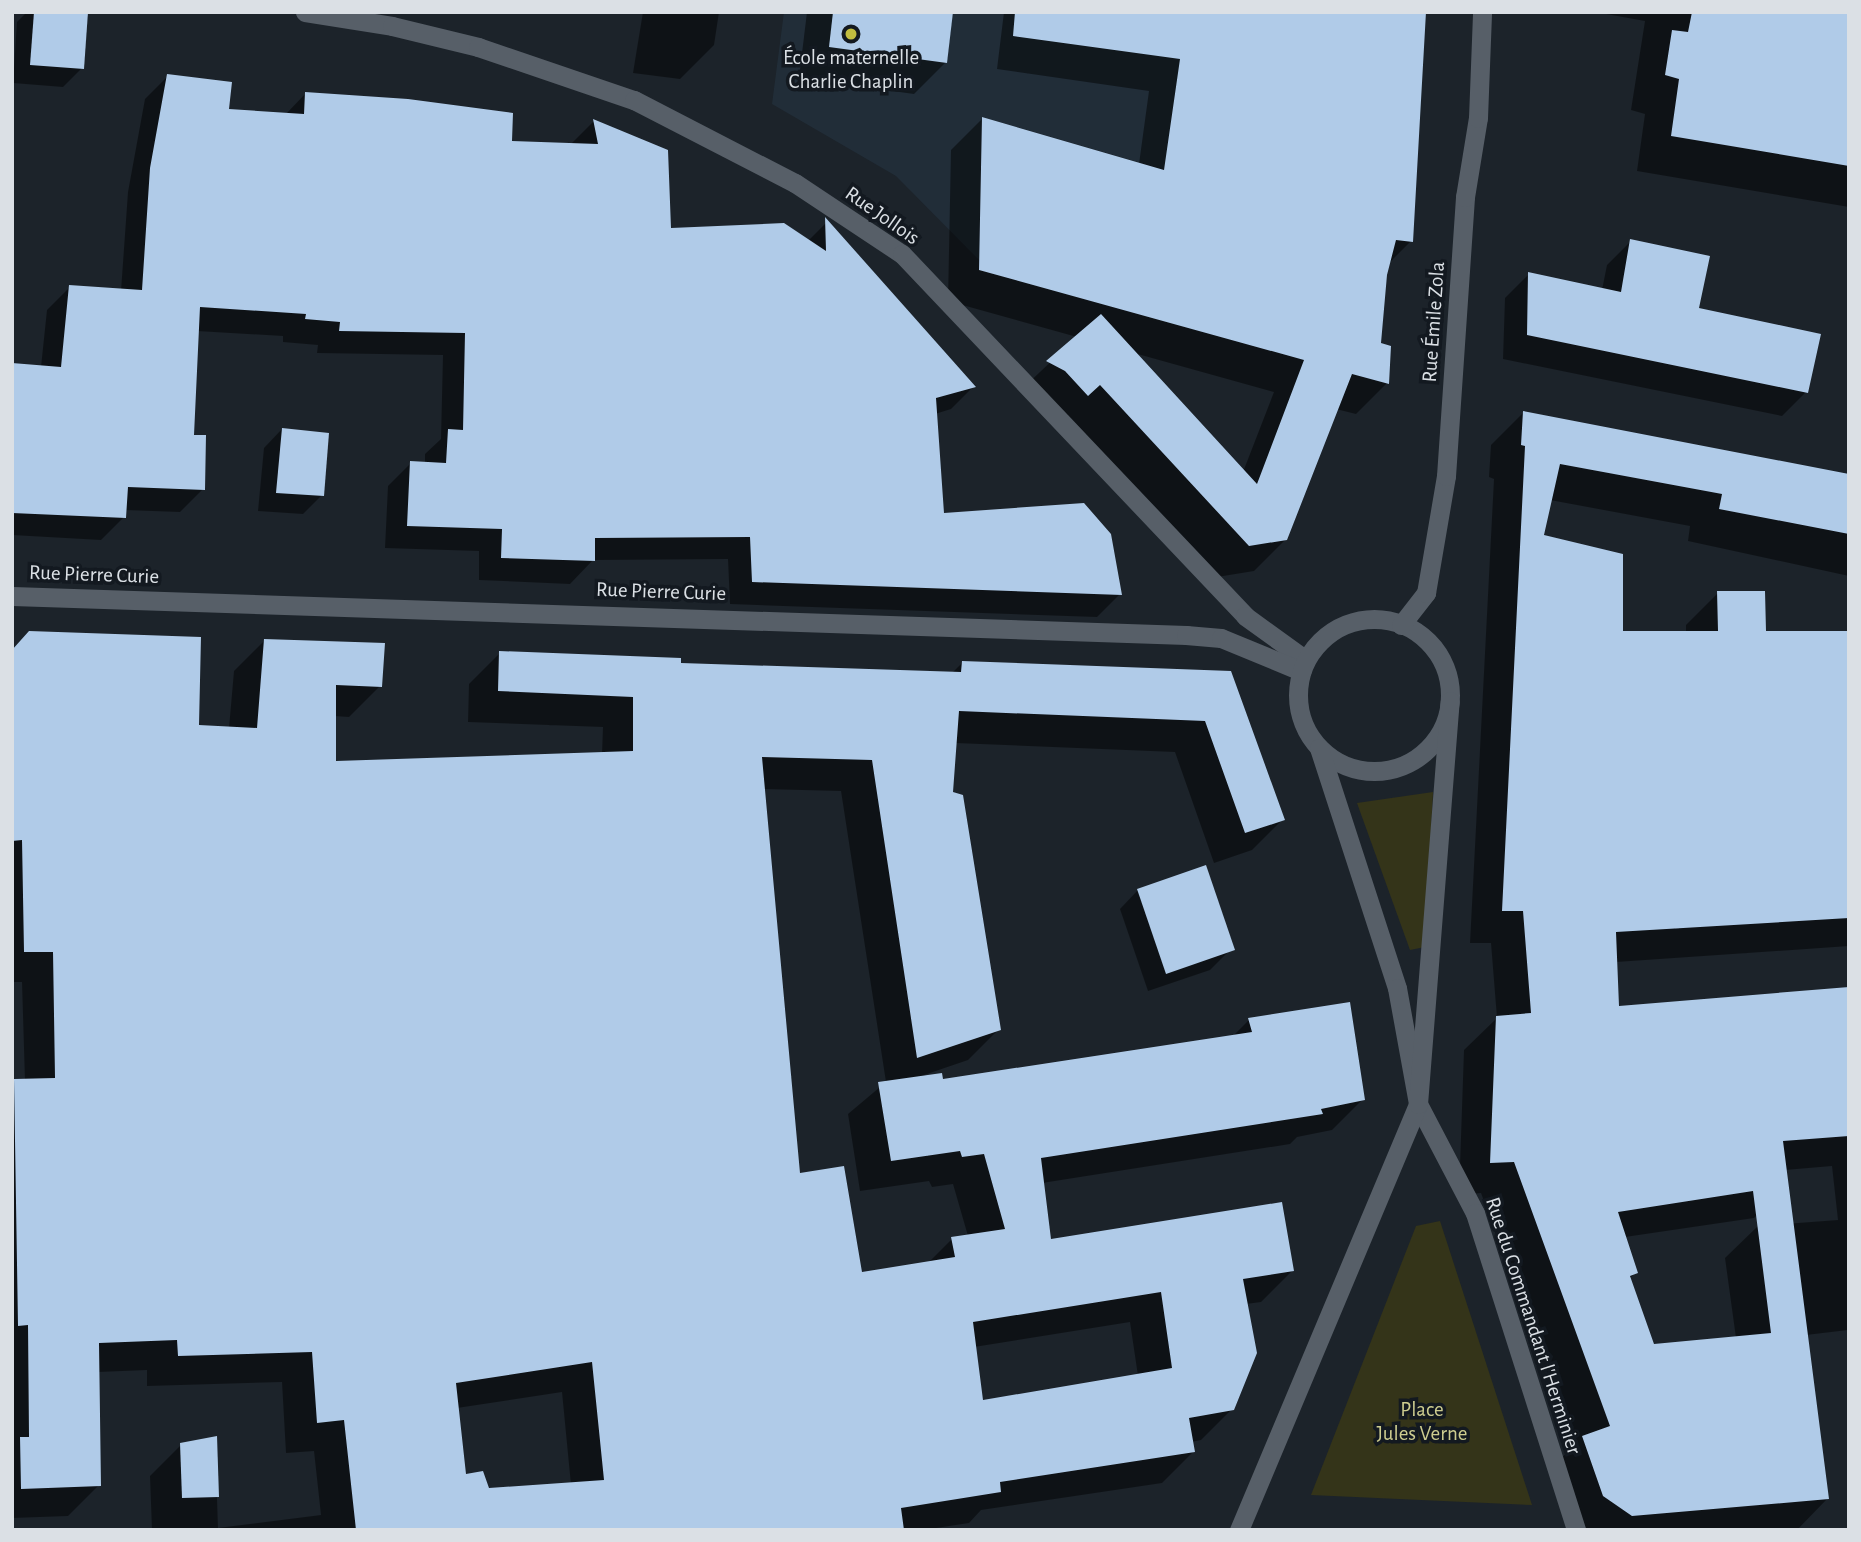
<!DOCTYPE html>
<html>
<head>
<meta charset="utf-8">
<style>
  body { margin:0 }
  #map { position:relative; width:1861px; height:1542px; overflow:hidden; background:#1c232a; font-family:"Alegreya Sans",sans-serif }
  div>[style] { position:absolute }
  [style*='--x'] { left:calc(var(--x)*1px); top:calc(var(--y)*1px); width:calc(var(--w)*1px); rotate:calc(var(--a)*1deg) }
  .built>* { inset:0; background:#212d38 }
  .green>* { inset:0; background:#343419 }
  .shadow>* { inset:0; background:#0007 }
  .building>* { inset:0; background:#b0cbe8 }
  .minor>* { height:19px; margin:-9.5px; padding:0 9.5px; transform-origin:9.5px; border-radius:9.5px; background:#575f68 }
  .minor>.ring { margin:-9.5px; padding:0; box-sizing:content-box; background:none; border:19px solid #575f68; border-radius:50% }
  .dots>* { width:19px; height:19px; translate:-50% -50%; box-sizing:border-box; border:4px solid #131920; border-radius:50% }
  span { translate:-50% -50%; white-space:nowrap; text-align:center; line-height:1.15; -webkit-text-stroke:7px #131920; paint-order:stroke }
  .poi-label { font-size:21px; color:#dbe0e5 }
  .street-label { font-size:21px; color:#dbe0e5 }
  .park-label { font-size:21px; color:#cdcc8f }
  .frame { position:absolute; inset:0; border:14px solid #dbe0e5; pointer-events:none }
</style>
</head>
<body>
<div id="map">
  <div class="built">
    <div style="clip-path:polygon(784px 12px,1426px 12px,1255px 196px,982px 117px,979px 260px,896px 176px,772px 104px)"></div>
  </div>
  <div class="green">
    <div style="clip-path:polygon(1433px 792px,1425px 947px,1410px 950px,1357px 803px)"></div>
    <div style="clip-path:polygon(1440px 1221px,1532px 1505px,1311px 1495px,1416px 1226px)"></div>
  </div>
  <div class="shadow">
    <div style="clip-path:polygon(27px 12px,86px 12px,82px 68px,63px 87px,13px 83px,17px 22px)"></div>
    <div style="clip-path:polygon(643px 12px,719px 12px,714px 45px,680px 79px,633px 73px)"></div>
    <div style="clip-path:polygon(807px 12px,951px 12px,945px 63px,914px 94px,799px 78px)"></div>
    <div style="clip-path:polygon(evenodd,1004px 12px,1424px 12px,1411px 241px,1388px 264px,1379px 344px,1387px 383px,1356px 414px,1336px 409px,1286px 539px,1254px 571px,1217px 577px,1068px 415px,1056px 426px,1022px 389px,1077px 337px,948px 301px,951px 150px,982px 119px,1139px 164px,1149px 91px,997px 69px,1004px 12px,1134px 353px,1274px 392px,1243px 472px,1134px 353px)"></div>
    <div style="clip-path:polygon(1595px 12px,1849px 12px,1849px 207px,1637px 171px,1645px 114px,1631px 110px,1645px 21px)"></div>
    <div style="clip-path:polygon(168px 76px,227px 111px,285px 115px,306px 93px,510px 143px,571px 144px,594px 121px,669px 230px,808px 241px,827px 222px,973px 387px,951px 409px,935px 414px,942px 514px,1120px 594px,1097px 617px,730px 604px,728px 559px,593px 560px,570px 584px,479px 580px,479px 551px,385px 548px,388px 486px,411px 463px,425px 464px,425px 454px,441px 439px,443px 355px,317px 353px,318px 345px,283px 342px,283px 336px,197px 331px,192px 436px,203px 489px,180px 512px,125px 510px,124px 517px,101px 540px,12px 535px,12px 365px,41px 367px,47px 310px,70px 287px,121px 291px,128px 192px,145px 99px)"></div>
    <div style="clip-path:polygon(1631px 241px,1697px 309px,1806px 392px,1782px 416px,1503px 359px,1505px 298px,1529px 274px,1602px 290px,1607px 265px)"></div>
    <div style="clip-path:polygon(evenodd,1523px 413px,1849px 480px,1849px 576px,1688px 541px,1690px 526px,1550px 500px,1542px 536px,1622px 633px,1686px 633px,1686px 625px,1718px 593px,1764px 633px,1846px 633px,1849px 624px,1849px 946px,1616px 962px,1618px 1008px,1849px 989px,1849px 1333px,1848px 1330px,1806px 1335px,1827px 1499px,1797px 1530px,1573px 1530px,1550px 1469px,1574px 1446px,1481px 1193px,1459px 1195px,1464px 1050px,1497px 1018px,1491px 943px,1470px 943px,1494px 479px,1489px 477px,1491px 445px,1523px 413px,1832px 1166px,1838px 1220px,1758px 1226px,1725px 1258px,1736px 1338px,1653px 1346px,1629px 1279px,1636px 1272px,1625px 1237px,1754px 1218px,1787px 1185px,1785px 1170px,1832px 1166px)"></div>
    <div style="clip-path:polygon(282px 429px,322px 495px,303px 514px,258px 511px,264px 448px)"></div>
    <div style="clip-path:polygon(evenodd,265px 640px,380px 686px,349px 717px,334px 716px,334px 763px,602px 754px,603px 727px,468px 722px,469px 684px,500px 653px,679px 665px,952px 673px,962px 663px,1230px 673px,1283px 819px,1252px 850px,1214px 863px,1175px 752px,955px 743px,952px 794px,999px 1029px,968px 1060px,924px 1075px,942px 1081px,1232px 1037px,1249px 1020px,1363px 1099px,1332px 1130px,1297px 1137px,1290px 1144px,1042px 1183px,1050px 1241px,1292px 1271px,1261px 1302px,1246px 1304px,1232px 1409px,1201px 1440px,1191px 1442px,1193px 1452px,1162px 1483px,981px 1510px,969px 1523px,923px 1530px,152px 1530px,150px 1476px,181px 1445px,215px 1438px,218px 1528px,321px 1515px,314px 1451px,286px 1453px,282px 1382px,147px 1386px,147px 1370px,98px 1372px,99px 1485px,68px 1516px,12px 1518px,12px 1083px,25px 1081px,22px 982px,12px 982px,12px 651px,197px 727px,229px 728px,234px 671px,265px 640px,763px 789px,841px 791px,886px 1082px,848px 1114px,860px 1191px,929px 1181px,932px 1187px,953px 1184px,968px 1236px,952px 1239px,928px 1263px,861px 1274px,799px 1176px,763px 789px,265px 640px,1130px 1322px,1138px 1376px,981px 1402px,974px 1347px,1130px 1322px,265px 640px,562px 1392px,571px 1485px,488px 1490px,465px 1476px,457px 1408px,562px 1392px)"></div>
    <div style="clip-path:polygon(1138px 890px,1229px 951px,1210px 970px,1148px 991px,1120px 909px)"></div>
  </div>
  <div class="building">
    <div style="clip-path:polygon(34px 12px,88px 12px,84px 69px,30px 65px)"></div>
    <div style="clip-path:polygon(833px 12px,953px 12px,947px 63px,829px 47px)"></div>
    <div style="clip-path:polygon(1015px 12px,1426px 12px,1413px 242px,1396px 240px,1387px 275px,1381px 343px,1391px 346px,1389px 384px,1352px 374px,1287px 540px,1249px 546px,1100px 385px,1088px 396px,1065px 371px,1046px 361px,1101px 314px,1257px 484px,1304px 360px,979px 270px,982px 117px,1164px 170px,1180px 59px,1013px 36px)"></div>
    <div style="clip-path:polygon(1692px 12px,1849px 12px,1849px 166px,1671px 136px,1679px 79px,1665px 75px,1672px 30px,1688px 32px)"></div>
    <div style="clip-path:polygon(167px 74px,232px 82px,229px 109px,304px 114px,305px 92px,408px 99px,513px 113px,512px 141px,598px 144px,593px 119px,668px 150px,671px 228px,784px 223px,826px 251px,825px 217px,976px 387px,936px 398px,944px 513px,1084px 503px,1111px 534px,1122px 595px,752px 582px,750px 537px,595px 538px,595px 561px,501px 558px,502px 529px,407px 526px,410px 461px,446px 463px,448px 429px,463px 430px,465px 333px,339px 331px,340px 322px,305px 319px,306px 314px,200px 307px,194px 435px,206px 435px,205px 490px,128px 487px,126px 518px,12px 513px,12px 363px,61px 367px,69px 285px,142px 290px,150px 168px)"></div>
    <div style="clip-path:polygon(1630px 239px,1710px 256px,1699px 308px,1821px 334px,1808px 393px,1527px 335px,1528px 272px,1621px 292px)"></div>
    <div style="clip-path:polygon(evenodd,1523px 411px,1849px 474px,1849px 534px,1719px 509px,1722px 494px,1560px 464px,1544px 535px,1623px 554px,1623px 631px,1718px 631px,1717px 591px,1765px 591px,1766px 631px,1849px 631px,1849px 918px,1616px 932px,1619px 1006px,1849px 987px,1849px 1136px,1783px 1141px,1829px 1499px,1632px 1516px,1603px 1496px,1582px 1436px,1610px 1426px,1514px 1162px,1490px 1163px,1496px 1016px,1531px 1013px,1523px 911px,1502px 911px,1525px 446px,1521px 445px,1523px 411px,1753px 1191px,1771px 1333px,1654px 1344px,1630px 1276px,1638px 1273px,1618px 1212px,1753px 1191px)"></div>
    <div style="clip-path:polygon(282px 428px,329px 433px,324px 496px,276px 493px)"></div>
    <div style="clip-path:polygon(evenodd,29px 631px,201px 637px,199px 725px,257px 728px,264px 639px,385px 643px,382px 687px,336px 685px,336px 761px,633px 751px,633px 697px,498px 691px,499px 651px,681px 658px,681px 663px,961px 672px,962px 661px,1231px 671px,1285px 820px,1245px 833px,1205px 721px,959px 711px,953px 792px,963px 795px,1001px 1030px,917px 1058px,872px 760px,762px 757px,800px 1173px,844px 1166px,862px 1272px,955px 1257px,951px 1237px,1005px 1229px,984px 1154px,962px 1157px,960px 1151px,891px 1161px,878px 1082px,942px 1073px,943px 1079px,1252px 1032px,1248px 1018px,1350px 1002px,1365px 1100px,1321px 1109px,1323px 1114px,1041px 1158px,1051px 1239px,1282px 1202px,1294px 1271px,1243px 1279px,1257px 1353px,1234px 1410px,1189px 1418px,1195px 1452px,1000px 1482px,1001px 1492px,901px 1508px,904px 1530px,356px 1530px,344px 1420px,317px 1423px,312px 1352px,178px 1356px,177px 1340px,99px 1343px,101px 1486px,21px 1489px,20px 1437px,29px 1437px,28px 1325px,18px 1326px,14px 1079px,55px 1078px,53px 952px,24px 952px,22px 840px,12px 841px,12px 650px,29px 631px,1161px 1292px,1172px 1368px,983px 1400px,973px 1322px,1161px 1292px,29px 631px,592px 1362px,604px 1480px,489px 1488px,483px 1471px,466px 1474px,456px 1383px,592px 1362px)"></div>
    <div style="clip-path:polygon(1206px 865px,1235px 950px,1166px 974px,1137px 889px)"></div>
    <div style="clip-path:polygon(217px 1436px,219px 1497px,182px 1498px,180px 1443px)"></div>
  </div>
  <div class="minor">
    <div style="--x:305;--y:12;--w:88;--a:9.1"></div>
    <div style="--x:392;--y:26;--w:89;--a:13.7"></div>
    <div style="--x:478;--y:47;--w:165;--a:18.8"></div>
    <div style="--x:634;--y:100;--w:181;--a:27.3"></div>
    <div style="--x:795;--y:183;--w:128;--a:33.6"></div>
    <div style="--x:902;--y:254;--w:499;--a:46.5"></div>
    <div style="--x:1245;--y:616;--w:75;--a:35.8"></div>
    <div style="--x:12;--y:596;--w:1175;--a:1.9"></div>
    <div style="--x:1186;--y:635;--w:35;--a:5"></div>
    <div style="--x:1221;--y:638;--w:87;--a:22.4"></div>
    <div class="ring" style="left:1298px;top:619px;width:133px;height:133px"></div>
    <div style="--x:1401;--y:625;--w:41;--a:-52"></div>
    <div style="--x:1426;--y:593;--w:119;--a:-80.3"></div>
    <div style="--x:1446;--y:476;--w:280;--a:-86.1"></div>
    <div style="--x:1465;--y:197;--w:80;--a:-80.7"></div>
    <div style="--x:1478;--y:118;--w:106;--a:-87.8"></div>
    <div style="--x:1319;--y:748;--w:252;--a:72"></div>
    <div style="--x:1397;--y:988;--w:118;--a:79.7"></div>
    <div style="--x:1418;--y:1104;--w:123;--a:62.4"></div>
    <div style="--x:1475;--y:1213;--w:333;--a:72.3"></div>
    <div style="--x:1239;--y:1530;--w:462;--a:-67.2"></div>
    <div style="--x:1418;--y:1104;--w:404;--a:-85.5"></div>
  </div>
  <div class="dots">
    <div style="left:851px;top:34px;background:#c2bd3f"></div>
  </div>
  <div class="poi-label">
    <span style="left:851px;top:70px">École maternelle<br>Charlie Chaplin</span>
  </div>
  <div class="street-label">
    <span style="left:882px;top:216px;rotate:35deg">Rue Jollois</span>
    <span style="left:1434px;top:322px;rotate:-86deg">Rue Émile Zola</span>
    <span style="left:94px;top:575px;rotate:2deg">Rue Pierre Curie</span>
    <span style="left:661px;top:592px;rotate:2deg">Rue Pierre Curie</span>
    <span style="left:1533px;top:1326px;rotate:72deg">Rue du Commandant l'Herminier</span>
  </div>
  <div class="park-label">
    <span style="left:1422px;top:1422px">Place<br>Jules Verne</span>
  </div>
  <div class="frame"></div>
</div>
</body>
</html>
